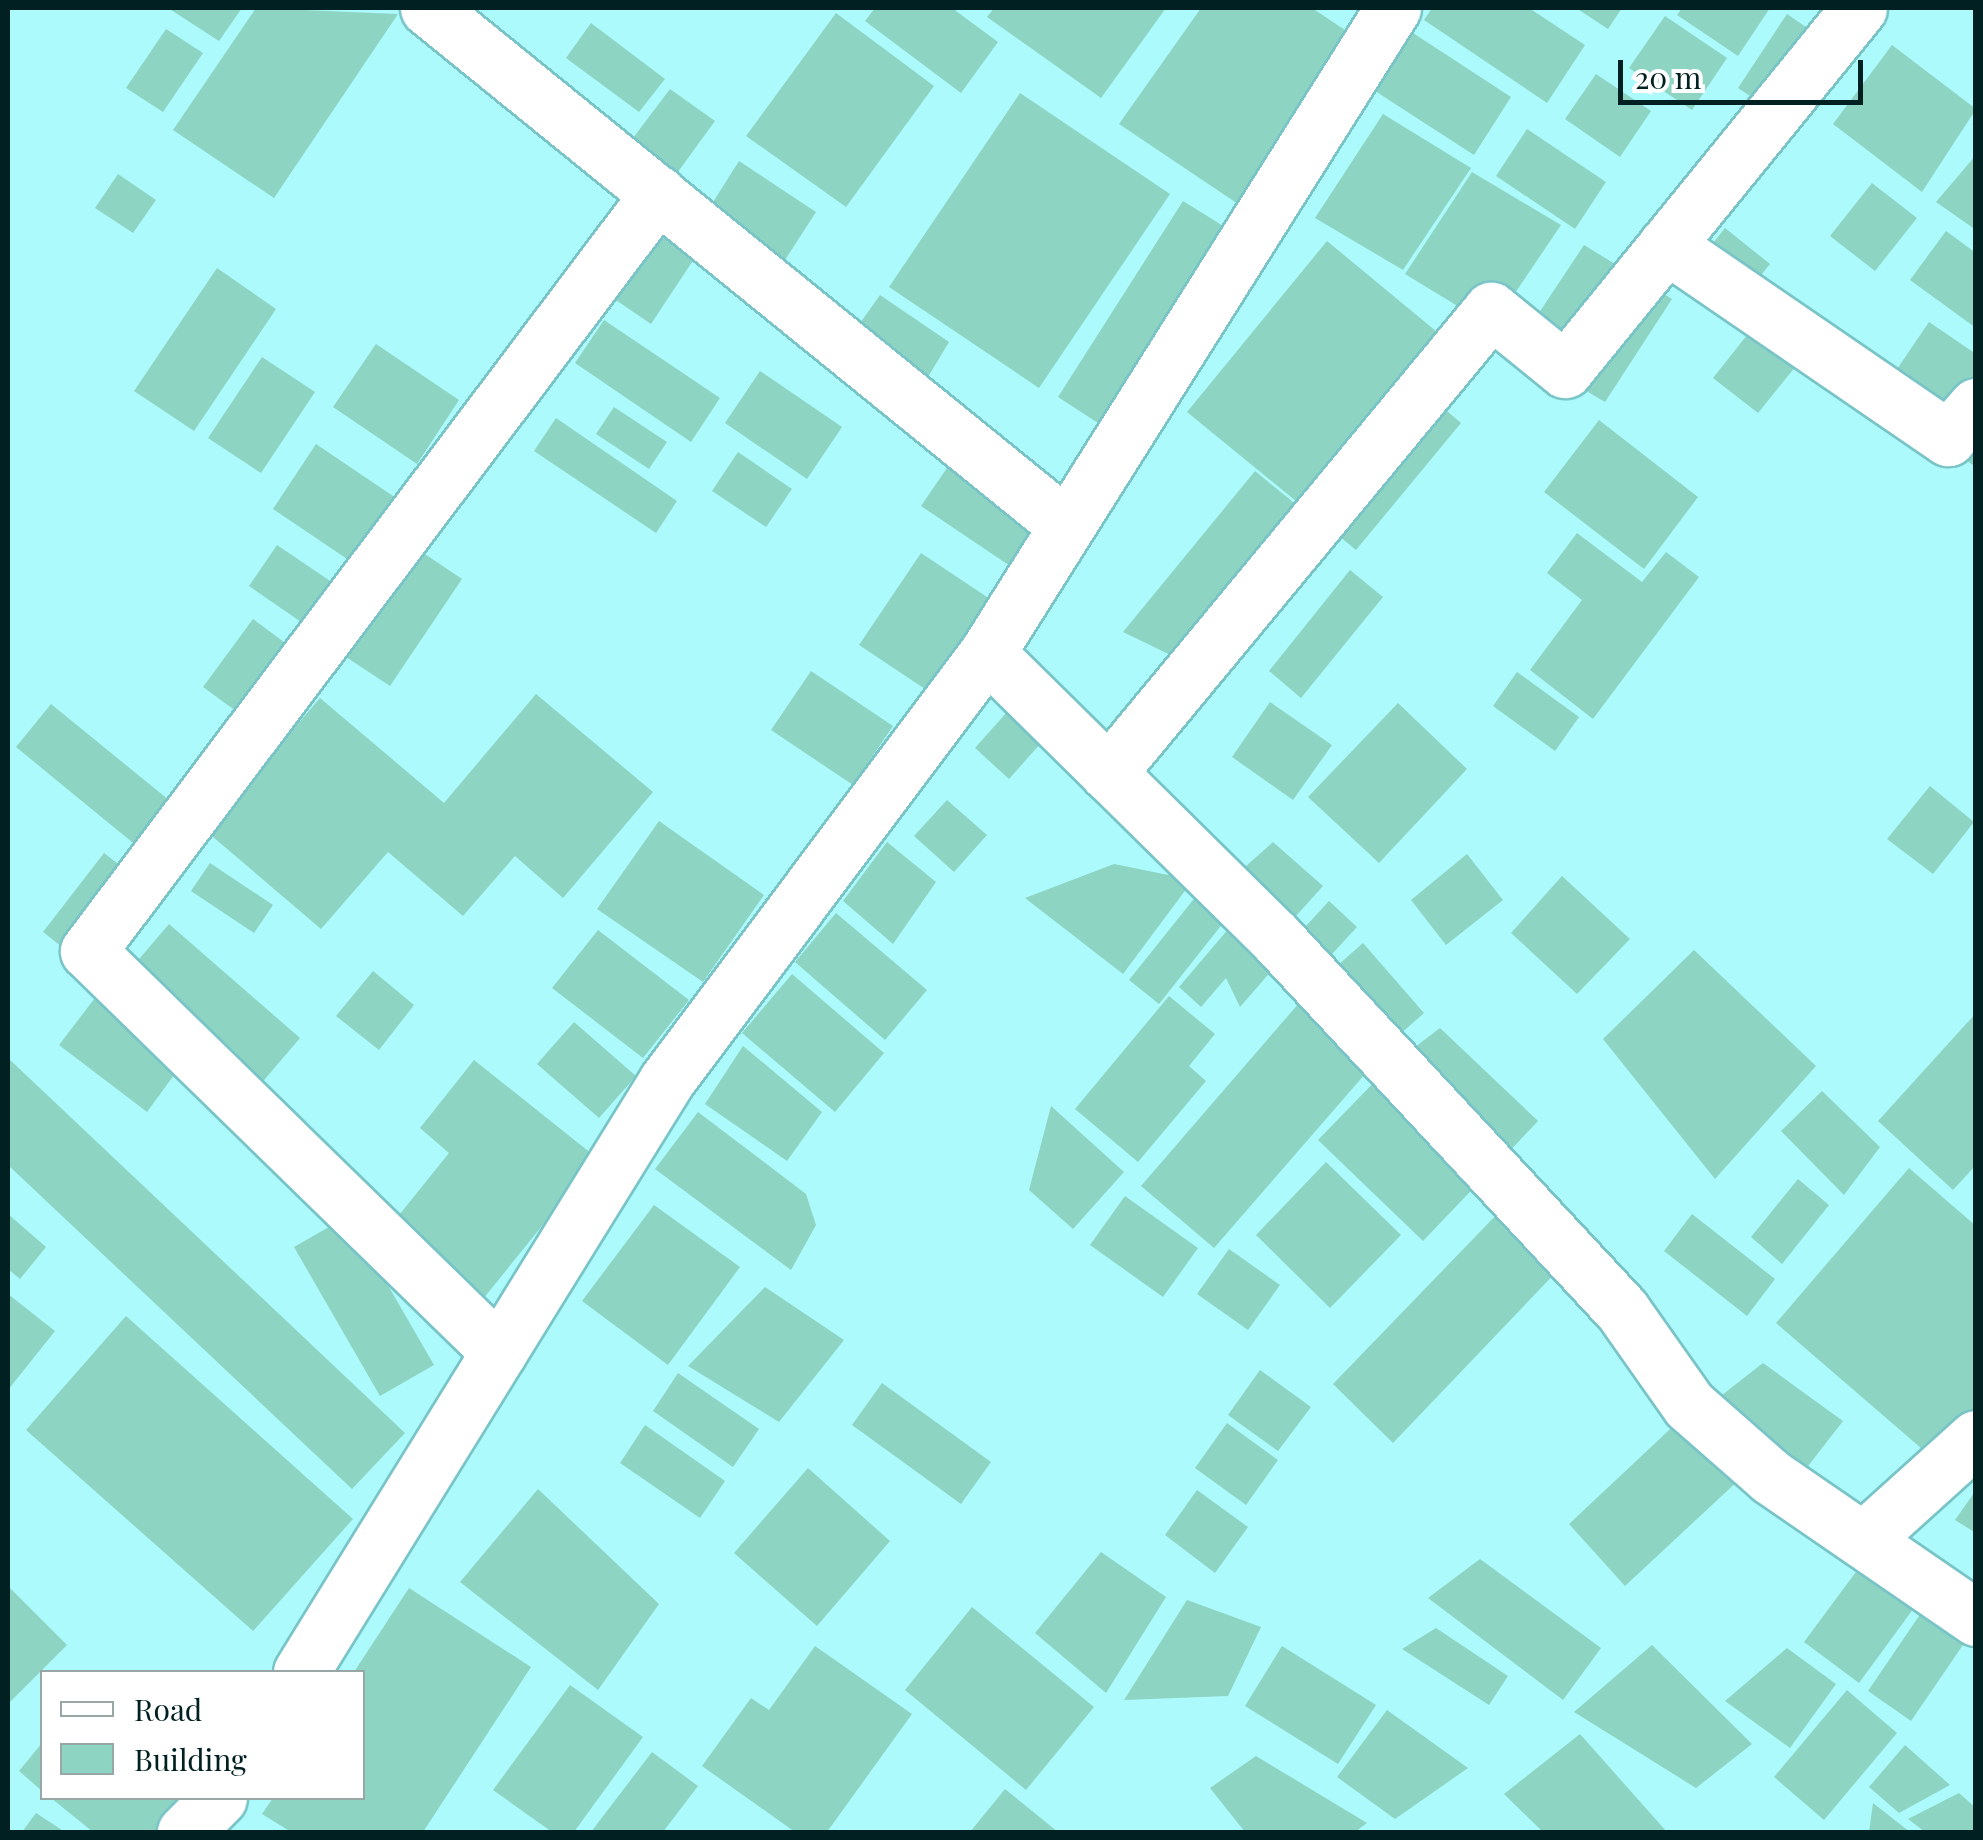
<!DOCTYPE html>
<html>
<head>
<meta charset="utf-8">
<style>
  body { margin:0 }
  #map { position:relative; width:1983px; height:1840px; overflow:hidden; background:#adfafc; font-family:"Playfair Display",serif }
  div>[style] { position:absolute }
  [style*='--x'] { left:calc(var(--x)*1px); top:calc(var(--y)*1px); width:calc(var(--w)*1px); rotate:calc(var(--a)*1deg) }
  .building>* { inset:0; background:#8dd4c3 }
  .roads { filter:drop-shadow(2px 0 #79c4c7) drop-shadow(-2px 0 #79c4c7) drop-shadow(0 2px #79c4c7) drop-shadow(0 -2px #79c4c7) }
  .minor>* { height:55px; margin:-27.5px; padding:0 27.5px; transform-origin:27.5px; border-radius:27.5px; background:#fff }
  span { translate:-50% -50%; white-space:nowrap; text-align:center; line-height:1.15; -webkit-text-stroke:10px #fff; paint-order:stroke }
  .frame { position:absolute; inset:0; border:10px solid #002021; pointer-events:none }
  .legend { position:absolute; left:40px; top:1670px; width:325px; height:130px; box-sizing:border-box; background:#fff; border:2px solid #99a6a6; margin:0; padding:12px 18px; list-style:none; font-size:30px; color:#002021 }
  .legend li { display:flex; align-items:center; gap:20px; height:50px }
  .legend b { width:50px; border:2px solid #99a6a6 }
  .scale { position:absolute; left:1618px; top:60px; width:245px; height:45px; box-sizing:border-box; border:5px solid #002021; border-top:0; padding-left:12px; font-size:30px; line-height:35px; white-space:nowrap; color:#002021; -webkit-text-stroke:8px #fff; paint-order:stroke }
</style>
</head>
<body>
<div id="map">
  <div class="building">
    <div style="clip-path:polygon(168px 8px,242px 8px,219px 41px)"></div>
    <div style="clip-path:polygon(256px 8px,398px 14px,274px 198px,173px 130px)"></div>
    <div style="clip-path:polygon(875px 8px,952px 8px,998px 42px,961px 93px,865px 21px)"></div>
    <div style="clip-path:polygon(994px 8px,1166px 8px,1101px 98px,987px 17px)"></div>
    <div style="clip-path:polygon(1201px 8px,1312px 8px,1354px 36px,1241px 206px,1119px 124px)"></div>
    <div style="clip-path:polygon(1432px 8px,1529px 8px,1585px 45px,1547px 103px,1424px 20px)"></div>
    <div style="clip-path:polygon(1576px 8px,1622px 8px,1608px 29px)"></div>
    <div style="clip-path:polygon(1682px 8px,1770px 8px,1738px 56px,1677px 15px)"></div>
    <div style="clip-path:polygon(836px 13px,934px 86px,846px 207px,746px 136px)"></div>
    <div style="clip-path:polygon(1787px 14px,1831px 44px,1782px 117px,1738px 88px)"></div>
    <div style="clip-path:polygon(1665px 16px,1727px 58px,1692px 110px,1629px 68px)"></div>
    <div style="clip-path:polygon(591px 23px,665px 79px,639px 112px,566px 58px)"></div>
    <div style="clip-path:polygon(166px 29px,203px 53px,163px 112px,126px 88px)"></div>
    <div style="clip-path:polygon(1413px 33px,1511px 97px,1474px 155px,1375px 91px)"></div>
    <div style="clip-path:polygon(1892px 45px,1976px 109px,1922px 192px,1833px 124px)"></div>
    <div style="clip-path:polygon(1596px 74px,1651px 111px,1620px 157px,1565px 119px)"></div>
    <div style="clip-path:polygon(670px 89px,715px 121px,672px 180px,627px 146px)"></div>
    <div style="clip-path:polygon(1020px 93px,1170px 194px,1039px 388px,889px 287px)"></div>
    <div style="clip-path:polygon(1383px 114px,1471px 168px,1403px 270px,1315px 218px)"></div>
    <div style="clip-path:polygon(1527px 129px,1606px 182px,1575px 229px,1496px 176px)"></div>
    <div style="clip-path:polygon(1976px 155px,1976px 230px,1936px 202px)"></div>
    <div style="clip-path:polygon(739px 161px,816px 212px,785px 260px,708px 210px)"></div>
    <div style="clip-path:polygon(1472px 172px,1561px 225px,1492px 327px,1405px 274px)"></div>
    <div style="clip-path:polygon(118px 174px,156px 200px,133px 233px,95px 208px)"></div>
    <div style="clip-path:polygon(1872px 183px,1917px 218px,1875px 271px,1830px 236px)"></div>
    <div style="clip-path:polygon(1183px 201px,1228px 229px,1101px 425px,1058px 397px)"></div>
    <div style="clip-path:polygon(648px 228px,694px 259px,651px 324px,604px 292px)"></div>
    <div style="clip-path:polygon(1725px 228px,1770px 264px,1727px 317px,1683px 281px)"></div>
    <div style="clip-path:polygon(1946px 231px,1976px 253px,1976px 328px,1910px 280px)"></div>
    <div style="clip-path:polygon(1327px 241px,1460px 351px,1426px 393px,1461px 423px,1356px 550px,1187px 412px)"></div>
    <div style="clip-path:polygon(1584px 245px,1672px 299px,1605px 402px,1515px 349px)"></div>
    <div style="clip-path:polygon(217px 268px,276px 309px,194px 431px,134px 391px)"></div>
    <div style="clip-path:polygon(880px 295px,949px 342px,922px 387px,850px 337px)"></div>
    <div style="clip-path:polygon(604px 320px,720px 398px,691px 442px,575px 363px)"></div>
    <div style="clip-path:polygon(1929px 322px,1976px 354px,1976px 467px,1876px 400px)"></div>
    <div style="clip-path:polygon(1755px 325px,1800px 361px,1758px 413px,1713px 378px)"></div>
    <div style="clip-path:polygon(376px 344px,459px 400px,417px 464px,333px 407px)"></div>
    <div style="clip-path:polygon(262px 357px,315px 392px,261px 473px,208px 438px)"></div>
    <div style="clip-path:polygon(760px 371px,842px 427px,807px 479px,725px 423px)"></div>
    <div style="clip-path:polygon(614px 407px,667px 442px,649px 469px,596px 434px)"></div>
    <div style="clip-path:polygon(556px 418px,677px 501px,656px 533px,534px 451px)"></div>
    <div style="clip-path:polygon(1599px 420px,1698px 497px,1644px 569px,1544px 492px)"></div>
    <div style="clip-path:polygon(316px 444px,396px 498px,353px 563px,273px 509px)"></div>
    <div style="clip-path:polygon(738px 452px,792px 489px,766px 527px,712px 491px)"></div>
    <div style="clip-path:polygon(949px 465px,1041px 526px,1013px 568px,921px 506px)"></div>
    <div style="clip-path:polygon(1255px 471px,1337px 538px,1220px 679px,1123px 632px)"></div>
    <div style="clip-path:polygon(1577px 533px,1642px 582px,1666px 552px,1699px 577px,1593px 719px,1530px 670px,1582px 600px,1547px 573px)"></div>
    <div style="clip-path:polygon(277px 545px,345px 591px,317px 633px,249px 586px)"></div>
    <div style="clip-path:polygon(416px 548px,462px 579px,390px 686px,343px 655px)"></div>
    <div style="clip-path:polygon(921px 553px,990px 599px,928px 691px,859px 645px)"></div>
    <div style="clip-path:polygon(1350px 570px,1383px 597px,1301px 698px,1269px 671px)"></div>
    <div style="clip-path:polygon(253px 619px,304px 657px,255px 725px,203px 687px)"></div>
    <div style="clip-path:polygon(811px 671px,893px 726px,853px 785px,771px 730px)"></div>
    <div style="clip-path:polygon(1517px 672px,1579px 717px,1555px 751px,1493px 706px)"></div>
    <div style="clip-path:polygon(536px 694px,653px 792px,563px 898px,515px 856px,463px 916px,388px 852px,321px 929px,206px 831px,320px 698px,444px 803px)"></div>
    <div style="clip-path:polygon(1270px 702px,1332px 745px,1293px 800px,1232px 757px)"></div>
    <div style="clip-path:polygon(1015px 703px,1049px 734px,1009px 779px,975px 748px)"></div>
    <div style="clip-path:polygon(1398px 703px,1467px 769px,1379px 863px,1308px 797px)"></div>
    <div style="clip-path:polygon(51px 704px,191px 818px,155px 861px,16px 747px)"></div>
    <div style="clip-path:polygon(1930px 786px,1974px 822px,1933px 874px,1887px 839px)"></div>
    <div style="clip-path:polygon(947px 800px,987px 835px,954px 872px,914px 836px)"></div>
    <div style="clip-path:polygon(659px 821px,764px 895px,703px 982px,597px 909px)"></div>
    <div style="clip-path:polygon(887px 842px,936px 882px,893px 944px,843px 901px)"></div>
    <div style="clip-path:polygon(1273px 842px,1323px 886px,1287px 926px,1236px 875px)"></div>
    <div style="clip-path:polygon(104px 853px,152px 890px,90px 969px,43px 932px)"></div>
    <div style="clip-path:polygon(1467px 854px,1503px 900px,1446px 945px,1411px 900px)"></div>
    <div style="clip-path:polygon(210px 863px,273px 905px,254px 933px,191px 891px)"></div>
    <div style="clip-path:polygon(1114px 864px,1193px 880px,1123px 974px,1025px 898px)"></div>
    <div style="clip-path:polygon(1562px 876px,1630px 939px,1577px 994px,1511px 933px)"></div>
    <div style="clip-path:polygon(1205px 885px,1235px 908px,1159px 1004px,1129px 980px)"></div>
    <div style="clip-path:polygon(1329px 901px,1357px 927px,1321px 966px,1293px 940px)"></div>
    <div style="clip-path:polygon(836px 913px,927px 990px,885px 1040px,795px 962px)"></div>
    <div style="clip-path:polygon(1241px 914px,1286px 954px,1240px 1007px,1226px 978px,1201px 1007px,1179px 987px)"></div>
    <div style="clip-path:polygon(169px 924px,300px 1038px,254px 1092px,122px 979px)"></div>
    <div style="clip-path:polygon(598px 930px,689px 1000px,643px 1058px,552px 988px)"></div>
    <div style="clip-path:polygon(1363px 943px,1424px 1013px,1390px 1043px,1328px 974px)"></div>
    <div style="clip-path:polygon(1694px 950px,1816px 1066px,1715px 1179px,1603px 1039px)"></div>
    <div style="clip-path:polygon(373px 971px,414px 1005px,379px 1050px,336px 1016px)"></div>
    <div style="clip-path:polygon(792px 974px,884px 1053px,835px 1112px,742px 1033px)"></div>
    <div style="clip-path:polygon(98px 994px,185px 1060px,147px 1112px,59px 1045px)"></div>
    <div style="clip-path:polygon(1169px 996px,1215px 1034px,1189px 1066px,1206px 1081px,1138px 1162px,1075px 1109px)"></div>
    <div style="clip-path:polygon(1299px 1003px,1372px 1066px,1214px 1248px,1141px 1186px)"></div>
    <div style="clip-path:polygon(1976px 1013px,1976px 1165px,1953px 1190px,1878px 1121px)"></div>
    <div style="clip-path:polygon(574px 1022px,636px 1076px,599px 1118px,537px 1064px)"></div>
    <div style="clip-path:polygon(1440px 1028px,1538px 1121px,1500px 1161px,1402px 1057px)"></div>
    <div style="clip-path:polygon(743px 1046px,822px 1112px,787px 1161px,705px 1104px)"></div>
    <div style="clip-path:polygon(8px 1058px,405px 1433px,352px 1489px,8px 1165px)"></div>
    <div style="clip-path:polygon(474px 1060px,597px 1158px,479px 1304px,387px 1230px,449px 1153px,420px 1128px)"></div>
    <div style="clip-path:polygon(1383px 1073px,1487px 1174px,1423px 1241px,1318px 1140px)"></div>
    <div style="clip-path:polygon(1822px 1091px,1880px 1147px,1844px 1195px,1781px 1131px)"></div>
    <div style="clip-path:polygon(1051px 1106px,1124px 1172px,1073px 1229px,1029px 1190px)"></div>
    <div style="clip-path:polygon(698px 1112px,806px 1194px,816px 1225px,791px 1270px,655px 1169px)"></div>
    <div style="clip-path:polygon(1326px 1162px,1401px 1235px,1330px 1308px,1256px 1235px)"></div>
    <div style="clip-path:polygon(1909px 1168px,1976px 1226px,1976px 1415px,1936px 1461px,1776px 1323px)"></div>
    <div style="clip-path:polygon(1798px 1179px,1829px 1205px,1782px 1264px,1751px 1237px)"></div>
    <div style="clip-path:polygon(1125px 1196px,1198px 1248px,1163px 1297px,1090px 1245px)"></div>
    <div style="clip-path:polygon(654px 1205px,740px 1267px,668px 1365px,582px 1301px)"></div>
    <div style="clip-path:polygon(1502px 1209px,1562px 1266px,1393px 1443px,1333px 1384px)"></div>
    <div style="clip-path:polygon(8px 1214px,46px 1247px,20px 1279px,8px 1269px)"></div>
    <div style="clip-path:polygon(1692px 1214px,1775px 1279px,1747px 1316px,1664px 1251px)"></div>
    <div style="clip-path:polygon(348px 1216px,434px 1365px,380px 1396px,294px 1247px)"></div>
    <div style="clip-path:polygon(1229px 1249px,1280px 1285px,1248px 1330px,1197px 1294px)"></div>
    <div style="clip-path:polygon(765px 1287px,844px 1340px,779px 1422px,688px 1366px)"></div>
    <div style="clip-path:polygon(8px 1294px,55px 1331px,8px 1390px)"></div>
    <div style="clip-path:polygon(126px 1316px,353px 1519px,253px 1631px,26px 1430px)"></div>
    <div style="clip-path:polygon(1763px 1363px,1843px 1421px,1805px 1470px,1713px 1402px)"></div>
    <div style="clip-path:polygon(1260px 1370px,1311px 1407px,1278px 1451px,1228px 1415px)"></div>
    <div style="clip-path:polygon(678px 1373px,759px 1429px,733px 1467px,653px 1411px)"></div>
    <div style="clip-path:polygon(882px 1383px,991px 1462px,961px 1504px,852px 1425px)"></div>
    <div style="clip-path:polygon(1683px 1417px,1741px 1478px,1625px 1586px,1569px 1524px)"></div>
    <div style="clip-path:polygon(1227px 1423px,1278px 1460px,1246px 1505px,1195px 1468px)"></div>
    <div style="clip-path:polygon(645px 1425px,725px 1481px,700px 1518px,620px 1463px)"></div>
    <div style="clip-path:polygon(808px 1468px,890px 1541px,817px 1626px,734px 1553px)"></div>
    <div style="clip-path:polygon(538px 1489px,659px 1604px,598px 1690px,460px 1582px)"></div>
    <div style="clip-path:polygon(1197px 1490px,1248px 1527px,1215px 1573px,1165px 1535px)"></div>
    <div style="clip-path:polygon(1976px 1490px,1976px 1533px,1955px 1520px)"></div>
    <div style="clip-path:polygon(1101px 1552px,1166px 1597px,1106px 1693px,1035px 1633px)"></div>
    <div style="clip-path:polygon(1480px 1559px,1601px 1648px,1563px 1700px,1428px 1598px)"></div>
    <div style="clip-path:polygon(1864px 1561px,1919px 1601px,1859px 1683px,1804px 1642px)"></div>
    <div style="clip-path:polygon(8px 1586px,67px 1645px,9px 1703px,8px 1701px)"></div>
    <div style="clip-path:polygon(409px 1588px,531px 1667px,423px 1832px,291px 1832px,262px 1814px,273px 1798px,362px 1798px,362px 1672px,354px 1672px)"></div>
    <div style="clip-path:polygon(1187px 1600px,1261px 1627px,1228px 1696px,1124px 1700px)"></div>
    <div style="clip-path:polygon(972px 1607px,1094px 1707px,1026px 1790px,905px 1690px)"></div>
    <div style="clip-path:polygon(1921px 1613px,1965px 1642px,1911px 1721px,1868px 1691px)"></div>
    <div style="clip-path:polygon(1436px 1628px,1508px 1676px,1489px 1705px,1402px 1649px)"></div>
    <div style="clip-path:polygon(1652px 1645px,1752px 1744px,1696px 1788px,1574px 1712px)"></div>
    <div style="clip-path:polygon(815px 1646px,912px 1714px,827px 1832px,795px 1832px,702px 1766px,751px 1698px,769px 1710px)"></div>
    <div style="clip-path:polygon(1282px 1646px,1376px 1705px,1338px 1764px,1245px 1706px)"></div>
    <div style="clip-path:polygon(1787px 1648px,1836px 1684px,1790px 1748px,1725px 1701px)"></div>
    <div style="clip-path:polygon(570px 1685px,643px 1737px,574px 1832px,552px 1832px,493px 1790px)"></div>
    <div style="clip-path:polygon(1847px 1690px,1897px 1733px,1824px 1820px,1774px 1777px)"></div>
    <div style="clip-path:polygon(1387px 1710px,1468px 1768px,1395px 1819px,1337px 1777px)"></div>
    <div style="clip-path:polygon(1580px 1734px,1667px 1832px,1543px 1832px,1504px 1794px)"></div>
    <div style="clip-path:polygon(42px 1743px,42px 1791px,19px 1771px)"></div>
    <div style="clip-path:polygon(1905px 1745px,1950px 1785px,1899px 1813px,1869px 1787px)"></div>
    <div style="clip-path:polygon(652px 1752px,698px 1786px,663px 1832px,591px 1832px)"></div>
    <div style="clip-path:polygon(1256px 1756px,1367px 1823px,1355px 1832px,1245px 1832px,1210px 1788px)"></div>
    <div style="clip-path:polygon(1005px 1789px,1058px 1832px,970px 1832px)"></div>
    <div style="clip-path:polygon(1959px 1793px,1976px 1808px,1976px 1832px,1925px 1832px,1908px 1819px)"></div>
    <div style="clip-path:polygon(51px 1798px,190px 1798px,162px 1832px,93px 1832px)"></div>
    <div style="clip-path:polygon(1873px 1803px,1910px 1832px,1869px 1832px)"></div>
    <div style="clip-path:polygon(36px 1813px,65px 1832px,22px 1832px)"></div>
  </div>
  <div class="roads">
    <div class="minor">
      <div style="--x:428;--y:8;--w:819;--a:39.05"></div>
      <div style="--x:1666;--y:245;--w:342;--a:34.4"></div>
      <div style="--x:1948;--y:438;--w:43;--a:-48.8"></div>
      <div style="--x:987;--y:653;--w:404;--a:44.6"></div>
      <div style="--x:1275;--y:937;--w:509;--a:47.07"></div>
      <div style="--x:1622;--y:1310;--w:116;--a:54.8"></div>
      <div style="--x:1689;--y:1405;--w:109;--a:41.3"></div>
      <div style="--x:1771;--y:1477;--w:249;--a:34.5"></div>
      <div style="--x:1108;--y:773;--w:601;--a:-50.4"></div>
      <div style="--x:1491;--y:310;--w:95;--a:39"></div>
      <div style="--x:1565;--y:370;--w:466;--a:-50.9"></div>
      <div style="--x:499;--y:1352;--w:574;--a:-135.71"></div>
      <div style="--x:88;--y:951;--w:948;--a:-53.02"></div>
      <div style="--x:1863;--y:1540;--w:152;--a:-42.1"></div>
      <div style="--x:301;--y:1672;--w:696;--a:-58.27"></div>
      <div style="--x:667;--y:1080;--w:534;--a:-53.15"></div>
      <div style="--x:987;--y:653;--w:762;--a:-57.81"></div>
      <div style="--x:185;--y:1832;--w:48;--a:-45"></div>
    </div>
  </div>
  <div class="frame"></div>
  <ul class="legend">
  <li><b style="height:12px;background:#fff"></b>Road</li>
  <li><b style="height:28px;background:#8dd4c3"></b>Building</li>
  </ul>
  <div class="scale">20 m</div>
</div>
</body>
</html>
